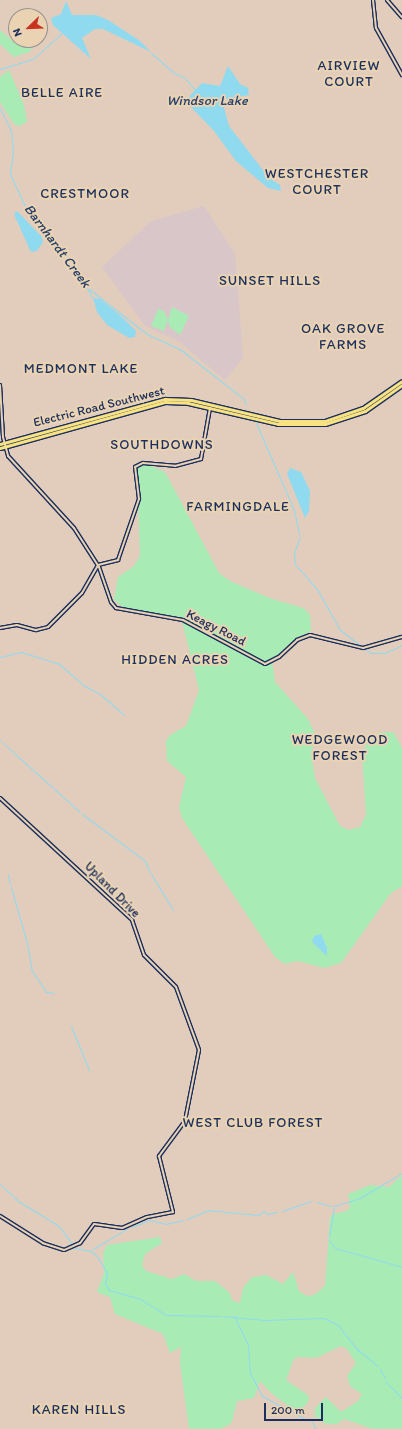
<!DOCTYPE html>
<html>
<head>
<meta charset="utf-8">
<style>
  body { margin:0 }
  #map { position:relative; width:402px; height:1429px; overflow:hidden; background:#e2cdbd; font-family:Itim,sans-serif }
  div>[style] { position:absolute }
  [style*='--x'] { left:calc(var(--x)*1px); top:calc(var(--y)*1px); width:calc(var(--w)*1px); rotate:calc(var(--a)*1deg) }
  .built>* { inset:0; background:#d9c6c9 }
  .green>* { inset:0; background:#a8ebb5 }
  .water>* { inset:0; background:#8fdaef }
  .stream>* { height:1px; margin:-0.5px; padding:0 0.5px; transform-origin:0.5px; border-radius:0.5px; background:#8fdaef }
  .roads { filter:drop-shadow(1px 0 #1b2f5e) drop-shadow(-1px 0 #1b2f5e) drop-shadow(0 1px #1b2f5e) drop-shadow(0 -1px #1b2f5e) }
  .minor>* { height:2px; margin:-1px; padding:0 1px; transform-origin:1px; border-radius:1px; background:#ead3b3 }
  .major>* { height:3px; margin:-1.5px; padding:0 1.5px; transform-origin:1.5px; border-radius:1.5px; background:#f8e281 }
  span { translate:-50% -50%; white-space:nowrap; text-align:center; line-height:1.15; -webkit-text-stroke:4px #ead3b3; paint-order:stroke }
  .street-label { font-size:13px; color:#1b2f5e }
  .neighbourhood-label { font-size:14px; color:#1b2f5e; letter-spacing:1px }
  .water-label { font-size:14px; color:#27406c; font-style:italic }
  .north { position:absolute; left:8px; top:8px; width:40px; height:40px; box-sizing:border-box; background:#ead3b3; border:1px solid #979191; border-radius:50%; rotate:247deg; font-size:11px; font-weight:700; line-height:16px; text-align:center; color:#1b2f5e }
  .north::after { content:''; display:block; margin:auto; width:14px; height:18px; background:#c8321e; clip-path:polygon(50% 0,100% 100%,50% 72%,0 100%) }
  .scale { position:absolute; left:264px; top:1403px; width:59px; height:18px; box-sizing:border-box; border:2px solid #1b2f5e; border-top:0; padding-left:5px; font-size:12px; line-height:14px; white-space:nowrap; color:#1b2f5e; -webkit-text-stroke:3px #ead3b3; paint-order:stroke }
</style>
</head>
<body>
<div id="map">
  <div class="built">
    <div style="clip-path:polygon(204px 206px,235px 254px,243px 358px,225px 380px,178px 341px,145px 326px,102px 267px,151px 221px)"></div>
  </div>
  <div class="green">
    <div style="clip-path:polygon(0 30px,16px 44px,38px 40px,29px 52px,14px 57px,0 44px)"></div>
    <div style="clip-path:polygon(9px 70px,24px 105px,27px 122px,19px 126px,14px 124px,0 102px,0 77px)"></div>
    <div style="clip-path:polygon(172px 307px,189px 316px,180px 335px,170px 327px,168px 320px,164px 331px,151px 326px,158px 309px,164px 311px,168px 320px)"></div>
    <div style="clip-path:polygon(146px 464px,165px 472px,219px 573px,230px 581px,272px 599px,303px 608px,310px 614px,311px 631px,293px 641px,272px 660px,275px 682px,308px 719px,316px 736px,311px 753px,315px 778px,340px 826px,349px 830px,360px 827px,366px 815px,362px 754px,368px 740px,381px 732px,393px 732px,402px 748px,402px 886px,391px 893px,341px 963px,324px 968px,298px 961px,285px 964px,275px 957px,182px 818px,179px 807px,186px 777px,167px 761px,166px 741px,170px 735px,186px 726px,199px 690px,181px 617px,124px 608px,114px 600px,118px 577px,133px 567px,140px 556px,137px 471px,138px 466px)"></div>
    <div style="clip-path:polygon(402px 1175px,402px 1429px,373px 1429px,344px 1419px,337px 1424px,326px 1424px,315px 1416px,315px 1408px,326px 1397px,341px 1412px,358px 1401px,362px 1394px,350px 1386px,347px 1376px,356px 1363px,347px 1349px,341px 1346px,316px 1358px,296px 1357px,293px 1361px,286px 1380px,308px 1395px,309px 1401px,301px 1410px,295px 1411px,271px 1393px,260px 1381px,254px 1398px,237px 1401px,232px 1422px,228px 1425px,220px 1429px,189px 1429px,180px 1363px,181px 1347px,170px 1353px,163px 1334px,115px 1314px,110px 1297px,97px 1292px,104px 1273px,103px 1253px,107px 1245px,160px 1237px,162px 1243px,145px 1254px,142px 1265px,146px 1271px,172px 1279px,184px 1274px,196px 1281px,215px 1281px,229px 1292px,232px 1300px,240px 1303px,243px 1288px,252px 1277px,266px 1275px,283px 1284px,293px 1272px,299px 1291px,307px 1296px,314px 1295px,325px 1286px,330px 1218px,333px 1214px,347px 1211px,350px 1207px,348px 1194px,370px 1185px,389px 1187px)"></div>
  </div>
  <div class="water">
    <div style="clip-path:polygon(66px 1px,72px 15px,96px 15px,108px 20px,140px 41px,151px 52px,103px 29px,95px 29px,82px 38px,91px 59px,53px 25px,51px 18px,61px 14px)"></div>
    <div style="clip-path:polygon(228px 66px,240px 84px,248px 88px,249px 95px,222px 100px,229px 126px,269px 178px,280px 185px,281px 191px,268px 188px,236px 161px,214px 131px,185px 101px,202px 83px,220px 86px)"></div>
    <div style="clip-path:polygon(17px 211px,42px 237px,43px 242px,37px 251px,31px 252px,29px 248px,14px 214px)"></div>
    <div style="clip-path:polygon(93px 298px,100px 299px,122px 317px,136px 331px,135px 337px,129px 338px,107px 325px,97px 312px)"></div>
    <div style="clip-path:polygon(290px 468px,301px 472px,310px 491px,309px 511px,305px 518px,287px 474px)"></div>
    <div style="clip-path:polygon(321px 934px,327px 948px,327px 956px,312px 942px,314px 936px)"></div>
  </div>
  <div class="stream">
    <div style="--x:151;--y:53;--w:30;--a:41"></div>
    <div style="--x:174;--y:73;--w:11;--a:22"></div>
    <div style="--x:184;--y:77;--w:18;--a:49"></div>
    <div style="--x:0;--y:69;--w:34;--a:-17"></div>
    <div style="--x:33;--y:59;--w:39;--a:-42"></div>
    <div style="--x:0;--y:108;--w:25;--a:64"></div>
    <div style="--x:11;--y:131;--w:19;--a:84"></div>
    <div style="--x:13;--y:150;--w:24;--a:97"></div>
    <div style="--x:10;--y:174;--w:35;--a:65"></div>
    <div style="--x:25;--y:206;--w:81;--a:50"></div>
    <div style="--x:77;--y:268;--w:33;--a:63"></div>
    <div style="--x:89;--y:289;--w:73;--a:37.8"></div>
    <div style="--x:147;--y:334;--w:38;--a:25"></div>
    <div style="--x:181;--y:350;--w:80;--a:37.9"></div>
    <div style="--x:244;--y:399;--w:6;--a:72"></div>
    <div style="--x:256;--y:423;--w:95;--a:66.4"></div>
    <div style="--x:294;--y:510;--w:25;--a:78"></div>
    <div style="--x:300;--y:537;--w:17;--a:111"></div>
    <div style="--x:294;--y:553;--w:11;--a:85"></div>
    <div style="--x:295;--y:564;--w:33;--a:49"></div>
    <div style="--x:317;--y:589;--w:47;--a:60.7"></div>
    <div style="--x:340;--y:630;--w:38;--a:37"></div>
    <div style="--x:370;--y:653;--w:15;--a:0"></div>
    <div style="--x:385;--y:653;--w:19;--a:-25"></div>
    <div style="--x:0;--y:657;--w:22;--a:-13"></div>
    <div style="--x:21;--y:652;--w:39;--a:17"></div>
    <div style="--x:58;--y:663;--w:33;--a:41"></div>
    <div style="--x:83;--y:685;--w:19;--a:28"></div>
    <div style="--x:100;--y:694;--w:32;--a:41"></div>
    <div style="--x:0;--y:740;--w:1;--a:45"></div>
    <div style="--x:3;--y:743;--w:103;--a:41.9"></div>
    <div style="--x:82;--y:814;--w:79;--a:36.7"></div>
    <div style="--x:145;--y:861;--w:12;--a:66"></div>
    <div style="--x:8;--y:874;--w:10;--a:79"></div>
    <div style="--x:151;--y:874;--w:42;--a:58.6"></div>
    <div style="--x:11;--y:887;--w:58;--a:74.1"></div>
    <div style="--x:27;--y:943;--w:28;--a:80"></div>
    <div style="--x:32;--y:971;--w:25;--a:56"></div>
    <div style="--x:46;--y:992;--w:8;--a:7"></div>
    <div style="--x:71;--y:1026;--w:48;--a:67.8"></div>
    <div style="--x:0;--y:1184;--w:25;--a:43"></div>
    <div style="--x:18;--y:1201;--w:48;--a:31.4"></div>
    <div style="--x:59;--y:1226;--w:27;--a:54"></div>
    <div style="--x:75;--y:1248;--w:16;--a:11"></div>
    <div style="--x:91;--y:1251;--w:8;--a:40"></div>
    <div style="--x:97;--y:1256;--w:20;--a:60"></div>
    <div style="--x:107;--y:1273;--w:10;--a:101"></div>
    <div style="--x:105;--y:1283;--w:8;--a:60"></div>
    <div style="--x:109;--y:1290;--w:32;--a:16"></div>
    <div style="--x:140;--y:1299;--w:15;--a:32"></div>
    <div style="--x:317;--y:1202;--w:15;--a:16"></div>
    <div style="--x:334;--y:1206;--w:27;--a:-17"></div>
    <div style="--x:360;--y:1198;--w:49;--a:-30.8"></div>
    <div style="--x:282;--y:1211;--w:31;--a:-19"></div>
    <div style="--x:187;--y:1219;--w:23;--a:-23"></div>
    <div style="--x:208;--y:1210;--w:50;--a:5.7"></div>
    <div style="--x:258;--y:1215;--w:7;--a:-34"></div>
    <div style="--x:264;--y:1211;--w:4;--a:45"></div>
    <div style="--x:267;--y:1214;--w:10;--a:-11"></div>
    <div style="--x:132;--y:1227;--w:18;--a:-22"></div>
    <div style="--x:149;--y:1220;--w:17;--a:13"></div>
    <div style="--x:166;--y:1224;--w:18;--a:-13"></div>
    <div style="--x:329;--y:1236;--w:29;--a:-80"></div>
    <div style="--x:329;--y:1240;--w:10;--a:53"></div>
    <div style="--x:335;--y:1248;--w:70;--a:15.8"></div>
    <div style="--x:93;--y:1249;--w:41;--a:-31"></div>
    <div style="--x:155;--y:1308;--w:13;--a:32"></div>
    <div style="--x:166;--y:1315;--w:54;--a:1.1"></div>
    <div style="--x:223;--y:1316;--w:41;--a:5.6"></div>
    <div style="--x:264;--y:1320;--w:60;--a:-1.9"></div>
    <div style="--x:324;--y:1318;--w:16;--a:27"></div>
    <div style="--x:338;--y:1325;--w:31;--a:52"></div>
    <div style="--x:357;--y:1349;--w:26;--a:40"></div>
    <div style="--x:234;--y:1316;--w:32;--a:64"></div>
    <div style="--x:248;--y:1345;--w:28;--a:86"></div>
    <div style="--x:250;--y:1373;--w:26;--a:62"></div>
    <div style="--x:262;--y:1396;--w:53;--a:28"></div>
    <div style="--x:380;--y:1369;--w:10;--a:61"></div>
    <div style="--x:385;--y:1381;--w:24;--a:45"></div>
    <div style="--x:312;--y:1422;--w:8;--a:60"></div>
  </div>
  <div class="roads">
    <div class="minor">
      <div style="--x:373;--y:0;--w:28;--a:84"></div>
      <div style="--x:376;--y:28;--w:54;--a:61"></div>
      <div style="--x:387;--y:0;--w:23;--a:49"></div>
      <div style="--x:0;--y:385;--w:52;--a:86.7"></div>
      <div style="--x:3;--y:437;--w:20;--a:75"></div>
      <div style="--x:8;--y:456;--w:98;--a:47.5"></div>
      <div style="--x:74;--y:528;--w:46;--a:57.3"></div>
      <div style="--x:99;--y:567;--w:37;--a:71"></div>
      <div style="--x:111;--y:602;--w:8;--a:50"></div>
      <div style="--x:116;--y:608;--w:68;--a:10.2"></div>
      <div style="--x:183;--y:620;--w:93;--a:28.2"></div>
      <div style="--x:265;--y:664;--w:16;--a:-27"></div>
      <div style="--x:279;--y:657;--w:25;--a:-43"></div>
      <div style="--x:297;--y:640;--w:14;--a:-21"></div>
      <div style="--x:310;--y:635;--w:55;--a:13.8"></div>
      <div style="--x:363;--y:648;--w:41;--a:-15.8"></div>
      <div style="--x:0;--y:628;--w:17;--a:-10"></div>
      <div style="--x:17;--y:625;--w:20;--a:15"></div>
      <div style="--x:36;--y:630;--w:12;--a:-14"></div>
      <div style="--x:48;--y:627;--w:48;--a:-45"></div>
      <div style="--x:82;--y:593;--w:32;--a:-60"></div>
      <div style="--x:98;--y:565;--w:21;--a:-14"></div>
      <div style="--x:118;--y:560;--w:65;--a:-71"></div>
      <div style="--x:139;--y:499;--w:32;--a:-97"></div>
      <div style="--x:135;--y:467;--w:9;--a:-27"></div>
      <div style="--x:143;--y:463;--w:32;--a:5"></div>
      <div style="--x:175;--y:466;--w:27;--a:-15"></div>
      <div style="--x:201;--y:459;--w:52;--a:-80"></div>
      <div style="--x:0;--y:798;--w:180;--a:42.7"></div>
      <div style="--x:132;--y:920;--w:37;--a:71"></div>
      <div style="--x:144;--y:955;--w:45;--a:45"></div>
      <div style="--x:176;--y:987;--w:67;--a:69.9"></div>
      <div style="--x:199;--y:1050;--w:72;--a:101.2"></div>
      <div style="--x:185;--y:1121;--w:44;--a:126.6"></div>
      <div style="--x:159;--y:1156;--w:58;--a:76"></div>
      <div style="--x:173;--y:1212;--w:26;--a:169"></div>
      <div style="--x:147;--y:1217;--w:27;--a:156"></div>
      <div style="--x:122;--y:1228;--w:28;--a:-172"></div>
      <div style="--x:94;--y:1224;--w:24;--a:126"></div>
      <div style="--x:80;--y:1243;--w:17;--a:156"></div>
      <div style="--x:64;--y:1250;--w:22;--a:-162"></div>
      <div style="--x:43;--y:1243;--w:51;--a:-147.9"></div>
    </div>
    <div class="major">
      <div style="--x:0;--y:444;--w:171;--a:-15.3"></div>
      <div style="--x:165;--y:399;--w:26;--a:2"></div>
      <div style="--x:191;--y:400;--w:91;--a:13.3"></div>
      <div style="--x:280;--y:421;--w:45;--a:0"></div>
      <div style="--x:325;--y:421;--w:40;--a:-18.9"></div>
      <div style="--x:363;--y:408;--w:47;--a:-34.7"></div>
      <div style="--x:0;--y:448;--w:171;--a:-15.6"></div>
      <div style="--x:165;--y:402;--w:23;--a:2"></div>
      <div style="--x:188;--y:403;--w:92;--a:13.1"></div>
      <div style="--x:278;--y:424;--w:47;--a:0"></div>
      <div style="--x:325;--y:424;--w:42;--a:-18"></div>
      <div style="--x:365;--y:411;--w:45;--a:-35.1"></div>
    </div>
  </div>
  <div class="street-label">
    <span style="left:99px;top:407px;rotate:-14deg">Electric Road Southwest</span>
    <span style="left:216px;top:628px;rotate:27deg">Keagy Road</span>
    <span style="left:112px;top:890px;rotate:45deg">Upland Drive</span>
  </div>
  <div class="neighbourhood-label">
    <span style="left:349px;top:74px">AIRVIEW<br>COURT</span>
    <span style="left:62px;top:93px">BELLE AIRE</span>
    <span style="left:317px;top:182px">WESTCHESTER<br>COURT</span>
    <span style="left:85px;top:194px">CRESTMOOR</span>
    <span style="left:270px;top:281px">SUNSET HILLS</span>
    <span style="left:343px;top:337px">OAK GROVE<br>FARMS</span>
    <span style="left:81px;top:369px">MEDMONT LAKE</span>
    <span style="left:162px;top:445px">SOUTHDOWNS</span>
    <span style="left:238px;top:507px">FARMINGDALE</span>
    <span style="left:175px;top:660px">HIDDEN ACRES</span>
    <span style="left:340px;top:748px">WEDGEWOOD<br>FOREST</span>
    <span style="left:253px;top:1123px">WEST CLUB FOREST</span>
    <span style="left:79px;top:1410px">KAREN HILLS</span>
  </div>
  <div class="water-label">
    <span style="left:207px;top:101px">Windsor Lake</span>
    <span style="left:57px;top:246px;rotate:53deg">Barnhardt Creek</span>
  </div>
  <div class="north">N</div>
  <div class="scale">200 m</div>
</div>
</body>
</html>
